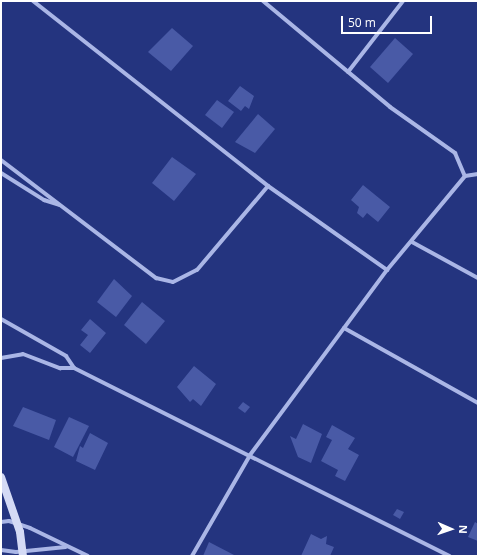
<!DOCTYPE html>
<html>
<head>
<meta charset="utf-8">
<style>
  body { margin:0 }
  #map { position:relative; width:479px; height:557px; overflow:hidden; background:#24347f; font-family:"Open Sans",sans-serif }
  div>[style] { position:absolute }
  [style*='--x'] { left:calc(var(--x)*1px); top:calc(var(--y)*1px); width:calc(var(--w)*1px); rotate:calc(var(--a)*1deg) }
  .building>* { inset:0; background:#495aa6 }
  .street>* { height:4px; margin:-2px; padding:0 2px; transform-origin:2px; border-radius:2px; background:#aab6e6 }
  .secondary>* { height:8px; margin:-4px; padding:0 4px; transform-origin:4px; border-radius:4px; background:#d4daf5 }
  span { translate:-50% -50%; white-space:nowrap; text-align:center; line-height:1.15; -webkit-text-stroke:4px #24347f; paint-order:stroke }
  .frame { position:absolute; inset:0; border:2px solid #fff; pointer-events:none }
  .north { position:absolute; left:431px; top:509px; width:40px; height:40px; -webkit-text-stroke:3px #24347f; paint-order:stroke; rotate:92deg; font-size:11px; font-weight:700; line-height:16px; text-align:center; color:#fff }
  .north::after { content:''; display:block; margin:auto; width:14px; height:18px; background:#fff; clip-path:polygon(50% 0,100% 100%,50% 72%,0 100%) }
  .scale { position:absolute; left:341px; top:16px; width:91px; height:18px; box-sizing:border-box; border:2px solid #fff; border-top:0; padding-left:5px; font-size:12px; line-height:14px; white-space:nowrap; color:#fff; -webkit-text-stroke:3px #24347f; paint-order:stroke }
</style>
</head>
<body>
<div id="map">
  <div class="building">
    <div style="clip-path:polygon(172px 28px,193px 46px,171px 71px,148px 52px)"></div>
    <div style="clip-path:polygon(395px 38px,413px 54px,388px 83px,370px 67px)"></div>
    <div style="clip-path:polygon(240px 86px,254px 96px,249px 109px,245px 106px,241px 111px,228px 101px)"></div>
    <div style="clip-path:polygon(217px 100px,234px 112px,222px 128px,205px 115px)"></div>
    <div style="clip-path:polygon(258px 114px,275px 129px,255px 153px,235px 142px)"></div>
    <div style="clip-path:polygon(172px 157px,196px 174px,174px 201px,152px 183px)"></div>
    <div style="clip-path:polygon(363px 185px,390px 207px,378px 222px,367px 213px,363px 218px,357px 213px,359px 207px,351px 200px)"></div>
    <div style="clip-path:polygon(114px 279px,132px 296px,116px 317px,97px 302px)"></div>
    <div style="clip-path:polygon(142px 302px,165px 321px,146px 344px,124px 325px)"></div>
    <div style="clip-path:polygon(90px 319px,106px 333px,90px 353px,80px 345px,88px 335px,81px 330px)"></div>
    <div style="clip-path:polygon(194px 366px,216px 384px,201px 406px,193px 399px,190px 402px,177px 387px)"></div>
    <div style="clip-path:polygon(243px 402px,250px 407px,245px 413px,238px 408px)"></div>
    <div style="clip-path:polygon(23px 407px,56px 420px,49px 440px,13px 426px)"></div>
    <div style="clip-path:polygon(69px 417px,89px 426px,73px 457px,54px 447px)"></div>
    <div style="clip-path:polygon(303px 424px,322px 434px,311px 463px,298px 457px,290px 436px,296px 439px)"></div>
    <div style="clip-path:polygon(332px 425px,355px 438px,348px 449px,359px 455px,345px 481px,335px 476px,338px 470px,321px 461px,332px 440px,326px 437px)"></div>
    <div style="clip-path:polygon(90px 433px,108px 443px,95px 470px,76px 461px,80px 446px,83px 448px)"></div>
    <div style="clip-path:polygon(397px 509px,404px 512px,400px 519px,393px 515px)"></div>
    <div style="clip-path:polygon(475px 522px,478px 524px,478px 541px,468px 537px)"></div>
    <div style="clip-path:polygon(311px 534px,321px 539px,327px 536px,326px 544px,334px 547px,330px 556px,301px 556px)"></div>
    <div style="clip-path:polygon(209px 542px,236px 556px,203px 556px)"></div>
  </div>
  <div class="street">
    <div style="--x:33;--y:1;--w:299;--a:38.2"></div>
    <div style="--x:268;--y:186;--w:146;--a:35.2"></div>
    <div style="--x:263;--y:1;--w:165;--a:39.8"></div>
    <div style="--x:390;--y:107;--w:80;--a:35.3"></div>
    <div style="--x:455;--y:153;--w:25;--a:67"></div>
    <div style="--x:348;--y:72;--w:90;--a:-52.2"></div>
    <div style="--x:1;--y:160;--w:195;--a:37.3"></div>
    <div style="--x:156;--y:278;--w:17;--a:13"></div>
    <div style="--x:173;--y:282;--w:27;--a:-27"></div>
    <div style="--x:197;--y:270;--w:110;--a:-49.8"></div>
    <div style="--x:1;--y:173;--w:51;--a:32.1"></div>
    <div style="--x:44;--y:200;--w:16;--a:18"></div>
    <div style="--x:412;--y:242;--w:75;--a:28.6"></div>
    <div style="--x:1;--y:319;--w:75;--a:29.6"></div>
    <div style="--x:66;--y:356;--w:14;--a:56"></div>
    <div style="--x:344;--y:328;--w:154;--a:29.2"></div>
    <div style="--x:1;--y:358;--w:22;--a:-10"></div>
    <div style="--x:23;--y:354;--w:40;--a:21"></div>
    <div style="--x:60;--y:368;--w:14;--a:0"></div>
    <div style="--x:74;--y:368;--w:420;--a:26.6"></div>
    <div style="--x:1;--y:522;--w:8;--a:-7"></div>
    <div style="--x:9;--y:521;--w:22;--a:18"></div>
    <div style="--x:30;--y:528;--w:64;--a:25.8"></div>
    <div style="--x:1;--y:550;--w:15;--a:8"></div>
    <div style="--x:16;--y:552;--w:50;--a:-5.7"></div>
    <div style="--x:192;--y:556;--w:116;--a:-60.1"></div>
    <div style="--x:250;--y:455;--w:230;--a:-53.5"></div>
    <div style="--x:387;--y:270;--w:122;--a:-50.3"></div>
    <div style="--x:465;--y:176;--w:13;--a:-9"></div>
  </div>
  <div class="secondary">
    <div style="--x:1;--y:477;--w:58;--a:70.9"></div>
    <div style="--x:20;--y:532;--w:24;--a:83"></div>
  </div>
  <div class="frame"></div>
  <div class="north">N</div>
  <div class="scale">50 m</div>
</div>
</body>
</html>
